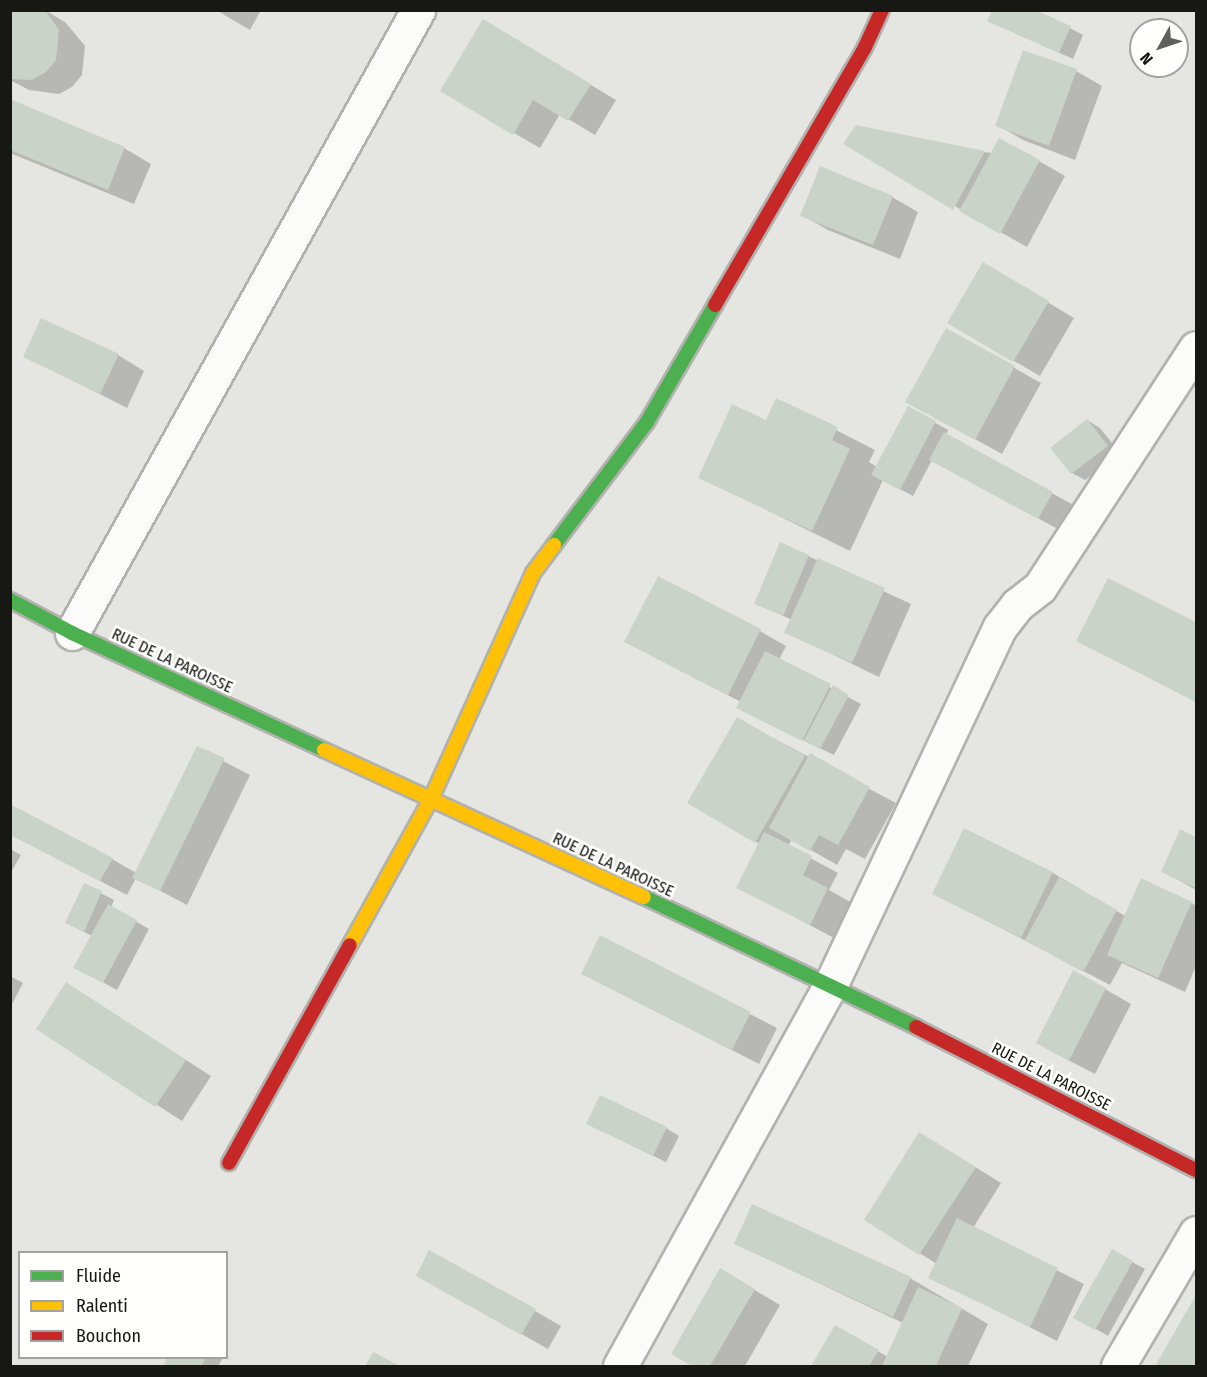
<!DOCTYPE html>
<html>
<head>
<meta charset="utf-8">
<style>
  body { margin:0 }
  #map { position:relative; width:1207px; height:1377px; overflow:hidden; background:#e5e6e1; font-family:"Fira Sans Condensed",sans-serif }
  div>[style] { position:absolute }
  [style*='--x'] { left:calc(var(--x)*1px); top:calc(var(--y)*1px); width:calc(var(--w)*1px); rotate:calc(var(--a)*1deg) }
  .shadow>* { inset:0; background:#0003 }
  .building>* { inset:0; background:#cad3c8 }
  .roads { filter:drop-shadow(2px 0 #b1b1ae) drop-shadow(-2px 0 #b1b1ae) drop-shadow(0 2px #b1b1ae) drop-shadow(0 -2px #b1b1ae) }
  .street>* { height:33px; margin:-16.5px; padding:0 16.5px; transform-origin:16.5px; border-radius:16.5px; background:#fbfbfa }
  .fast>* { height:14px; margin:-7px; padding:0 7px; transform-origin:7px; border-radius:7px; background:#4caf50 }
  .slow>* { height:14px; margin:-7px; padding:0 7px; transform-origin:7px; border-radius:7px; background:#ffc107 }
  .jam>* { height:14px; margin:-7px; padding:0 7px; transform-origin:7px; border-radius:7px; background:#c62828 }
  span { translate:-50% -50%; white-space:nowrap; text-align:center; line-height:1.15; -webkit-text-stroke:5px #fffffe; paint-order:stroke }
  .street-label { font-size:16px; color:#171714 }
  .frame { position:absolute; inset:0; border:12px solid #171714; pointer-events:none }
  .legend { position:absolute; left:18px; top:1251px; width:210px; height:108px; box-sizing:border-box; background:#fffffe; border:2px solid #a2a2a0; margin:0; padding:8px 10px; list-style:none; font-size:18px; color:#171714 }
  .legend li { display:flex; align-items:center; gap:12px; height:30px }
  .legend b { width:30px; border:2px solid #a2a2a0 }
  .north { position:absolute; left:1129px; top:18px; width:60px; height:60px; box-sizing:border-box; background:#fffffe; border:2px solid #a2a2a0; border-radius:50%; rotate:230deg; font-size:16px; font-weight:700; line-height:24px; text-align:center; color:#171714 }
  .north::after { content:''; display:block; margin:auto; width:21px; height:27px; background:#5f5f5c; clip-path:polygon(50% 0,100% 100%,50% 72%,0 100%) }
</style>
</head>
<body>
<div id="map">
  <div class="shadow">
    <div style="clip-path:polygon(10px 10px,45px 10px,66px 23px,85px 46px,82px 75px,72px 87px,59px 94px,29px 90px,10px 80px)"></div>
    <div style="clip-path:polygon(216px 10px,261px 10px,250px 30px)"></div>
    <div style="clip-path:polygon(1002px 27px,1070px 28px,1083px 35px,1073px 59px)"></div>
    <div style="clip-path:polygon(509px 36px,616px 100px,595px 135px,560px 114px,540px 148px,442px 91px)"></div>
    <div style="clip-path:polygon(1076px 71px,1102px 86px,1075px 160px,1023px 140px,997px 125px)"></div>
    <div style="clip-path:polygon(10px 101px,124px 148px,151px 164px,134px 204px,10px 153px)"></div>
    <div style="clip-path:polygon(846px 144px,984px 152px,1039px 161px,1065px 176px,1027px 247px)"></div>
    <div style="clip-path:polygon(892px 197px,918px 212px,900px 259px,828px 230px,802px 215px)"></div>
    <div style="clip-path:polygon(984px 264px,1074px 318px,1040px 376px,949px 323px)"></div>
    <div style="clip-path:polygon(947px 330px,1041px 383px,1002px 454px,933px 416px)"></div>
    <div style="clip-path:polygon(118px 355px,144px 371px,127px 408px,25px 356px)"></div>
    <div style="clip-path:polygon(777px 400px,875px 450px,869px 462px,877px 467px,909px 408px,948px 430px,946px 435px,1079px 508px,1065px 533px,932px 460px,913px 496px,883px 480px,850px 551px,700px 477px,767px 422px)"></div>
    <div style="clip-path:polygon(1087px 420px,1100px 428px,1120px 453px,1085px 480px,1072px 473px)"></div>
    <div style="clip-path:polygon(808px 556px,911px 604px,879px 677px,786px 632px,792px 620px,756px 603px)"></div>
    <div style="clip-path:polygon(1108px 580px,1196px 624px,1196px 702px,1078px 640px)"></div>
    <div style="clip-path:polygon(760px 631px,786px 646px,779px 660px,861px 704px,834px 755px,765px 722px,738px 707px,741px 702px,652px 656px)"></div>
    <div style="clip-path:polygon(737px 719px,896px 803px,865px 859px,846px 849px,837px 865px,792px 839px,788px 846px,838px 873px,829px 890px,854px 904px,836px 939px,738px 887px,760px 844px,689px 802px)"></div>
    <div style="clip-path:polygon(198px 748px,250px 775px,187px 905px,136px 878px,127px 895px,25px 842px,112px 859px,136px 873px)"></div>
    <div style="clip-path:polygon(965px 830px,1053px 873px,1125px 916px,1192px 903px,1196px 906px,1196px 966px,1185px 992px,1122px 963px,1110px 985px,934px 893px)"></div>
    <div style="clip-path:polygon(1181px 831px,1196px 838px,1196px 890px,1163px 871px)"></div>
    <div style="clip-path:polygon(10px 849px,21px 855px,10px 874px)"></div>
    <div style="clip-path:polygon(85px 885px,114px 900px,111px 907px,149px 929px,117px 990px,88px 974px,92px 936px,67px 923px)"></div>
    <div style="clip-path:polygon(601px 937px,777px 1028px,759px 1064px,583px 974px)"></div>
    <div style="clip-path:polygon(10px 976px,23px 983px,10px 1008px)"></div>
    <div style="clip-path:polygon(67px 984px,211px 1076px,182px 1121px,38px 1028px)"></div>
    <div style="clip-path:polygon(1105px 989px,1131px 1004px,1095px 1074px,1064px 1058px)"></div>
    <div style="clip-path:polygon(666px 1128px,679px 1136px,666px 1162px,601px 1130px)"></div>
    <div style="clip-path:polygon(946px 1149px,1001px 1183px,973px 1228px,1084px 1284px,1057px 1341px,930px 1277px,937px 1264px,866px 1220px)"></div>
    <div style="clip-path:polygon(736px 1244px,910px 1278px,988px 1324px,968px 1366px,813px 1366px,836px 1327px,888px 1357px,903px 1323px)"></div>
    <div style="clip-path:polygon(1112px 1251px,1145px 1269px,1108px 1336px,1075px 1317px)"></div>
    <div style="clip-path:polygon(721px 1270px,780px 1305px,745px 1366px,695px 1366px,673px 1353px)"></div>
    <div style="clip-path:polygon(444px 1290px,535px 1311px,561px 1326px,548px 1349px)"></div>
    <div style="clip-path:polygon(1196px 1298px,1196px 1366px,1157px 1366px)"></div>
    <div style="clip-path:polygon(169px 1358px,223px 1358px,218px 1366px,164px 1366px)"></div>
  </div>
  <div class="building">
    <div style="clip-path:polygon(10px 10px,45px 10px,59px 30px,56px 60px,46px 72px,32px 80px,10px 79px)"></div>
    <div style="clip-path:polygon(992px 10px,1035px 10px,1071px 26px,1059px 53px,987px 21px)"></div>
    <div style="clip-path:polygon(483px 19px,591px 84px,568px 121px,533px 100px,513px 135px,440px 91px)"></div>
    <div style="clip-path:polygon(1023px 50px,1077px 69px,1049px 146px,995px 126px)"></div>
    <div style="clip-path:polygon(10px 99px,125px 147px,108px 190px,10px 150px)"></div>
    <div style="clip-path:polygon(856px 125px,985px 151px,953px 210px,843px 144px)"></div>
    <div style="clip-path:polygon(999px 138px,1040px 160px,1000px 234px,959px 211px)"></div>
    <div style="clip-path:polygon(820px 166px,893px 196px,873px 245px,800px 216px)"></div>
    <div style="clip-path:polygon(983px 262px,1049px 301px,1013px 362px,947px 323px)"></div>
    <div style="clip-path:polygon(41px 318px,119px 354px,100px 394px,23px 357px)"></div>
    <div style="clip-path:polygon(946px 328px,1015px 366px,975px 440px,905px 402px)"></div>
    <div style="clip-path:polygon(776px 398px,838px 427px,832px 440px,850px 449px,812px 531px,698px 478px,732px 404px,766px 420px)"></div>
    <div style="clip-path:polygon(908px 406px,936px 421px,900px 490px,871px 475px)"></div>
    <div style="clip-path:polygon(1087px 419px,1108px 446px,1071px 474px,1050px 448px)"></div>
    <div style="clip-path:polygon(944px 432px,1053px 492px,1038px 519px,929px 460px)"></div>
    <div style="clip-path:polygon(780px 542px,809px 555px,783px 616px,754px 604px)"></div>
    <div style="clip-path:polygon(818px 558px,885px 588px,852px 663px,784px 633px)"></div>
    <div style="clip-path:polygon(658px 576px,761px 629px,728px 695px,624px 642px)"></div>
    <div style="clip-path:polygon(1108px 578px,1196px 622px,1196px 702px,1076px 641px)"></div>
    <div style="clip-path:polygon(765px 651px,831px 684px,802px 741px,736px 708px)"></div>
    <div style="clip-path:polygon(833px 685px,849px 695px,820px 749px,804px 740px)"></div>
    <div style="clip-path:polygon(737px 717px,805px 756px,755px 843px,687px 803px)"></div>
    <div style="clip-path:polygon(197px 746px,225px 758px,160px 891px,132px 878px)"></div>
    <div style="clip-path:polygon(810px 753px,870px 787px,838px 845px,819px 835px,810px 851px,769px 828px)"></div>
    <div style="clip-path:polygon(10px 804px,113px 858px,100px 881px,10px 835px)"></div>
    <div style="clip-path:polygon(964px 828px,1053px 872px,1021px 938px,932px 894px)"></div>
    <div style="clip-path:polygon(1180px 829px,1196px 837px,1196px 888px,1161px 872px)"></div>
    <div style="clip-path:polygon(764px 832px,812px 856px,803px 875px,828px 888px,810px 925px,736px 888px)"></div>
    <div style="clip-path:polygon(1059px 877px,1117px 910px,1083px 972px,1025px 940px)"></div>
    <div style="clip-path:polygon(1141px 878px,1192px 902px,1158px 978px,1107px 955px)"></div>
    <div style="clip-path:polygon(84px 883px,102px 891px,84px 932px,65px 923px)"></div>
    <div style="clip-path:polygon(108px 904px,137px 920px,103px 983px,73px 968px)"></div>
    <div style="clip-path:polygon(600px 935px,751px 1012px,732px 1050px,581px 974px)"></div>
    <div style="clip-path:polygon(1073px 970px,1106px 988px,1069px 1061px,1036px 1043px)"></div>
    <div style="clip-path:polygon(66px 982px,186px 1060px,155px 1107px,36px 1029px)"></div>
    <div style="clip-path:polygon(600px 1095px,667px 1127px,653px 1156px,586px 1124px)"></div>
    <div style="clip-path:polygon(919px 1132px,976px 1167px,919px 1255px,864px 1220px)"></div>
    <div style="clip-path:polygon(752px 1204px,911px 1277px,893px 1317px,734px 1244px)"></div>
    <div style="clip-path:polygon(957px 1218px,1058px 1268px,1030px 1327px,928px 1278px)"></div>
    <div style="clip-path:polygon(1112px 1249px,1133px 1261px,1095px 1330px,1073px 1318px)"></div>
    <div style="clip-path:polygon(429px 1250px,536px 1309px,521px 1335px,416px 1276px)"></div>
    <div style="clip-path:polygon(720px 1268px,755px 1289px,710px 1366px,692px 1366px,671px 1354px)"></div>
    <div style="clip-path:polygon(918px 1287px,962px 1308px,936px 1366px,882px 1366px)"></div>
    <div style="clip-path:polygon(1196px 1295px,1196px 1366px,1155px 1366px)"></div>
    <div style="clip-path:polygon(835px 1325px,879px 1350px,869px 1366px,811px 1366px)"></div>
    <div style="clip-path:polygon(373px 1352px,400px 1366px,365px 1366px)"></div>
    <div style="clip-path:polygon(167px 1358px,206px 1358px,201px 1366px,163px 1366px)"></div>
  </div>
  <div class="roads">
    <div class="street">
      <div style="--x:72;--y:633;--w:713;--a:-60.95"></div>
      <div style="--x:620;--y:1366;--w:436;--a:-61.1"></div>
      <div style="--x:831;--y:984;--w:395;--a:-64.7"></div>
      <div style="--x:1000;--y:627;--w:28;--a:-52"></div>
      <div style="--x:1017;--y:605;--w:29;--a:-38"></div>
      <div style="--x:1040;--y:587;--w:285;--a:-56.9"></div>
      <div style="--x:1118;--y:1366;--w:154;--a:-59.6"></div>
    </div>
    <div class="fast">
      <div style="--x:554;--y:545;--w:154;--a:-52.9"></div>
      <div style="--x:647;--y:422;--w:135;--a:-59.8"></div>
      <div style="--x:10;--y:600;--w:70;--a:28"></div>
      <div style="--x:72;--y:633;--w:278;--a:24.9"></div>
      <div style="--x:644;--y:897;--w:301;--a:25.5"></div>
    </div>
    <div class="slow">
      <div style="--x:324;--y:750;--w:352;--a:24.7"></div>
      <div style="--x:350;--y:945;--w:167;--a:-61"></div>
      <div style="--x:431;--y:799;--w:248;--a:-65.7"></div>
      <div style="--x:533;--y:573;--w:35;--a:-53"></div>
    </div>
    <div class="jam">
      <div style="--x:715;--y:305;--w:298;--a:-59.8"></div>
      <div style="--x:865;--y:47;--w:41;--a:-65.3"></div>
      <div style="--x:916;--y:1027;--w:314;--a:27.1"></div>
      <div style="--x:229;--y:1163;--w:249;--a:-61"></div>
    </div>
  </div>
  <div class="street-label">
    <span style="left:172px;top:661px;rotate:25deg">RUE DE LA PAROISSE</span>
    <span style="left:613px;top:865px;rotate:25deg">RUE DE LA PAROISSE</span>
    <span style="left:1051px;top:1077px;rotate:27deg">RUE DE LA PAROISSE</span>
  </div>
  <div class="frame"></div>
  <ul class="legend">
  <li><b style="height:8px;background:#4caf50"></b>Fluide</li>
  <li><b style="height:8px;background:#ffc107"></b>Ralenti</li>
  <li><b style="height:8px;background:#c62828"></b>Bouchon</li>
  </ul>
  <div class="north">N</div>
</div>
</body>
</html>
